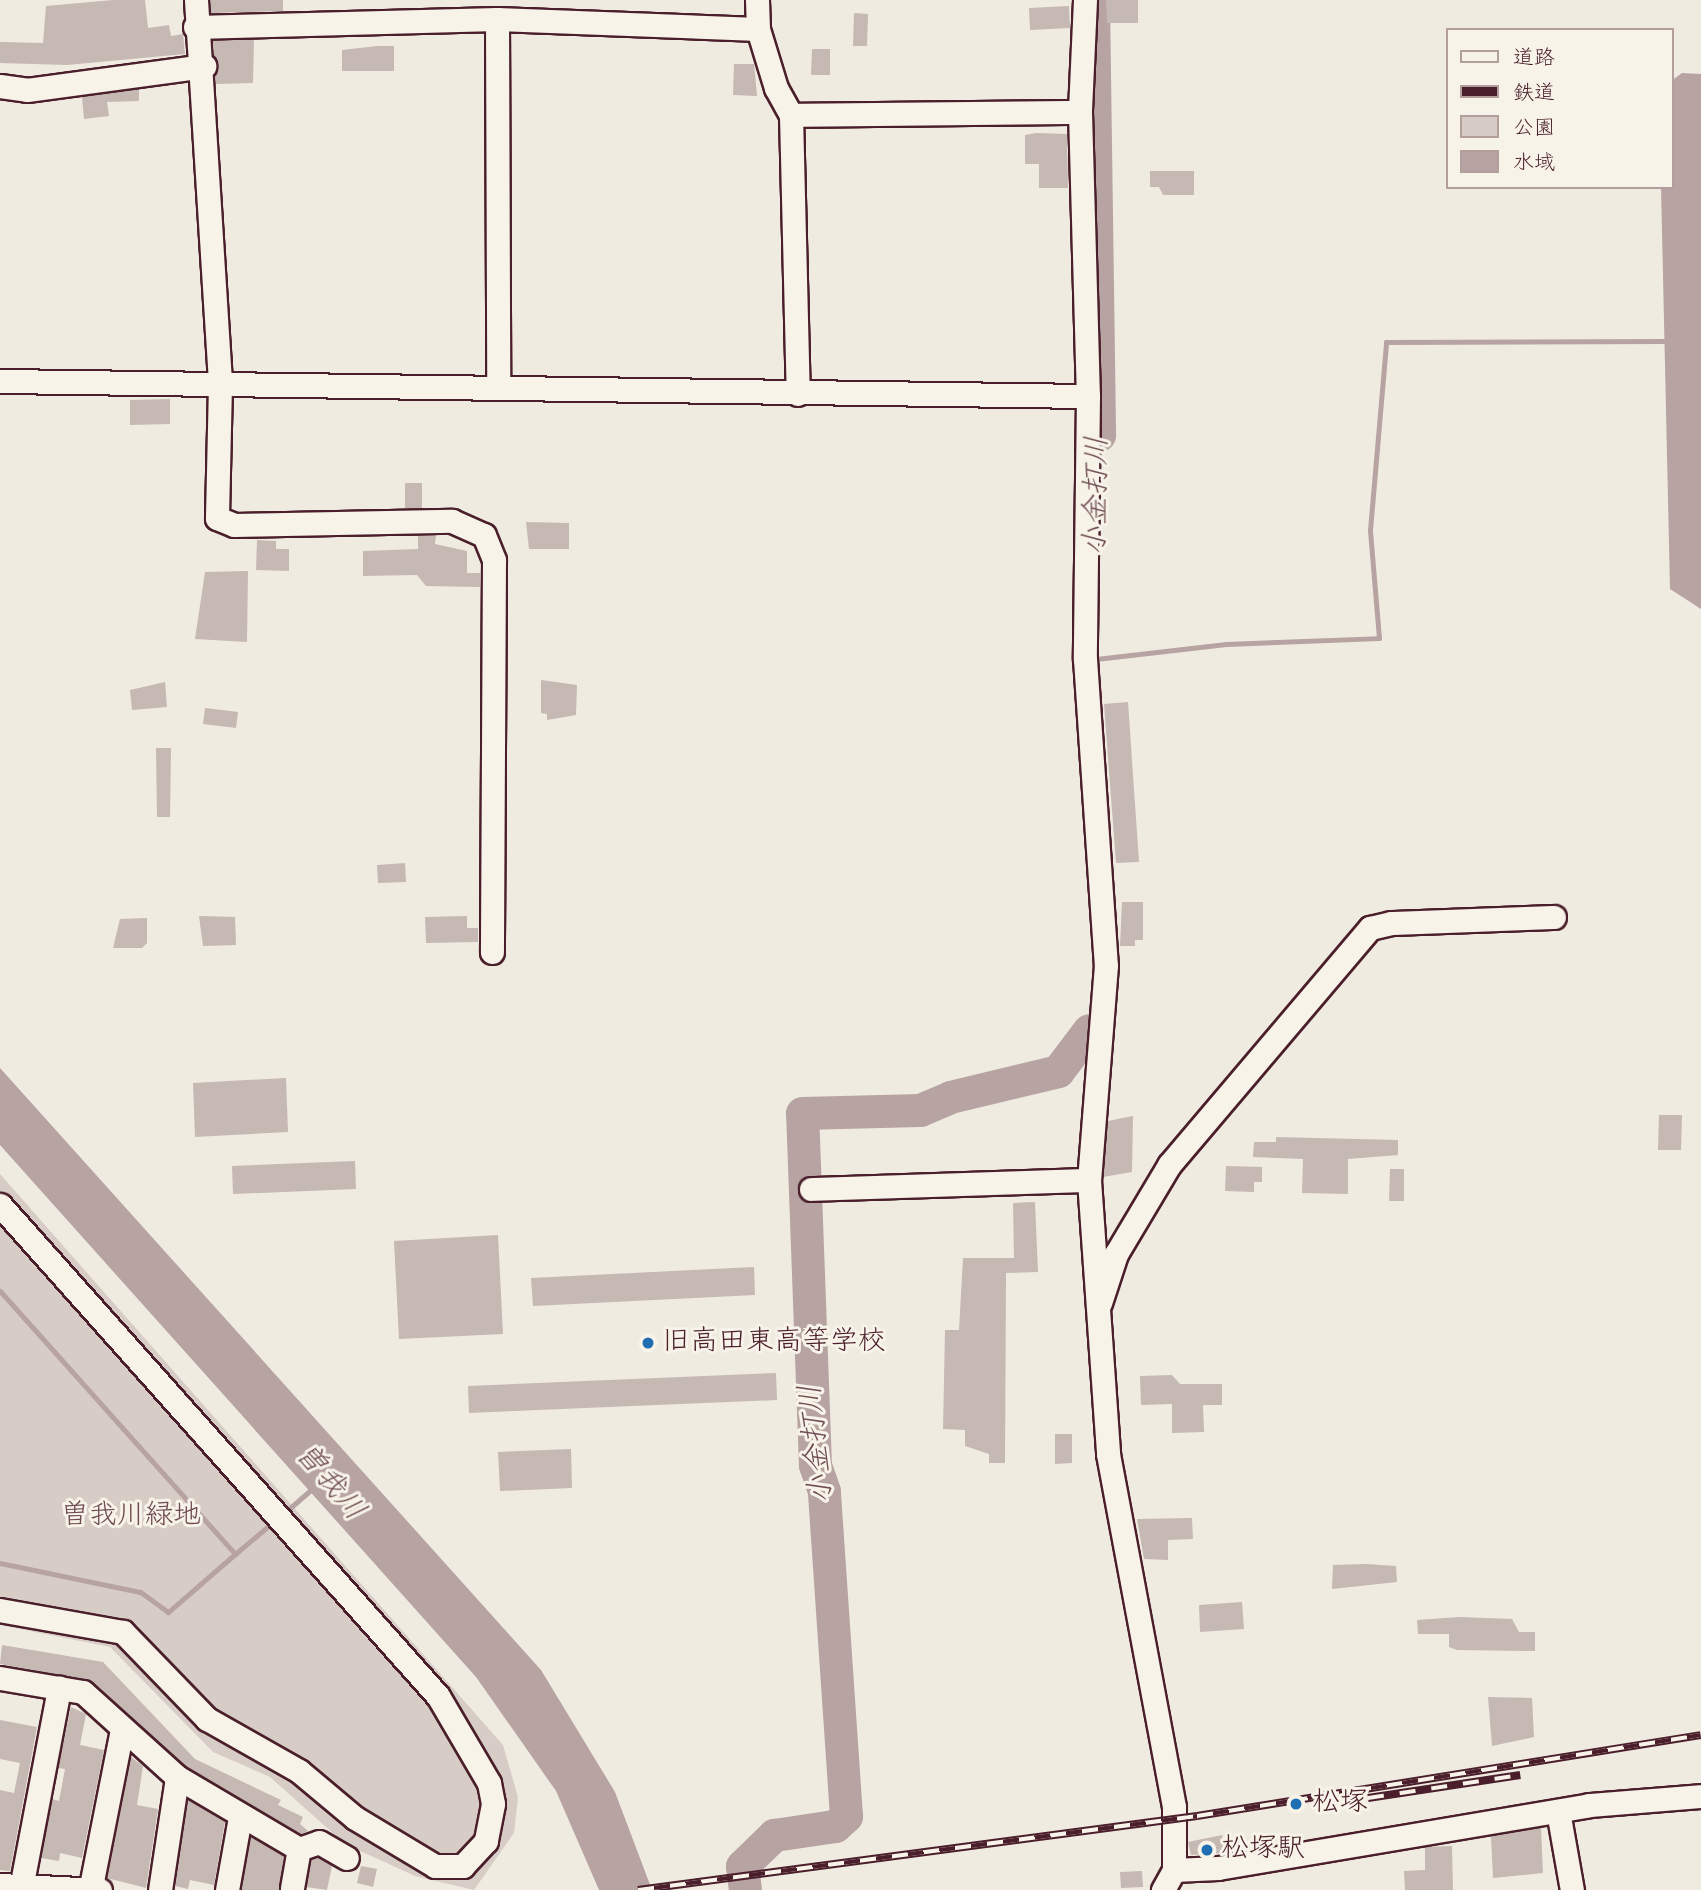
<!DOCTYPE html>
<html>
<head>
<meta charset="utf-8">
<style>
  body { margin:0 }
  #map { position:relative; width:1701px; height:1890px; overflow:hidden; background:#f0ebe0; font-family:"Indie Flower","Klee One",sans-serif }
  div>[style] { position:absolute }
  [style*='--x'] { left:calc(var(--x)*1px); top:calc(var(--y)*1px); width:calc(var(--w)*1px); rotate:calc(var(--a)*1deg) }
  .green>* { inset:0; background:#d8cdc6 }
  .water>* { inset:0; background:#b7a4a2 }
  .stream>* { height:5px; margin:-2.5px; padding:0 2.5px; transform-origin:2.5px; border-radius:2.5px; background:#b7a4a2 }
  .river>* { height:33px; margin:-16.5px; padding:0 16.5px; transform-origin:16.5px; border-radius:16.5px; background:#b7a4a2 }
  .building>* { inset:0; background:#c6b8b3 }
  .roads { filter:drop-shadow(2px 0 #4a1f2b) drop-shadow(-2px 0 #4a1f2b) drop-shadow(0 2px #4a1f2b) drop-shadow(0 -2px #4a1f2b) }
  .minor>* { height:23px; margin:-11.5px; padding:0 11.5px; transform-origin:11.5px; border-radius:11.5px; background:#f7f3e8 }
  .rail>* { height:8px; margin-top:-4px; transform-origin:0; background:repeating-linear-gradient(90deg,#f7f3e8 0 16px,#4a1f2b 0 32px); box-sizing:border-box; border-block:2px solid #4a1f2b }
  .dots>* { width:19px; height:19px; translate:-50% -50%; box-sizing:border-box; border:4px solid #f7f3e8; border-radius:50% }
  span { translate:-50% -50%; white-space:nowrap; text-align:center; line-height:1.15; -webkit-text-stroke:6px #f7f3e8; paint-order:stroke }
  .poi-label { font-size:28px; color:#4a1f2b }
  .left { translate:0 -50%; text-align:left }
  .park-label { font-size:28px; color:#6e4a52 }
  .water-label { font-size:30px; color:#704e55; font-style:italic }
  .legend { position:absolute; left:1446px; top:28px; width:228px; height:161px; box-sizing:border-box; background:#f7f3e8; border:2px solid #b29e9c; margin:0; padding:9px 12px; list-style:none; font-size:21px; color:#4a1f2b }
  .legend li { display:flex; align-items:center; gap:14px; height:35px }
  .legend b { width:35px; border:2px solid #b29e9c }
</style>
</head>
<body>
<div id="map">
  <div class="green">
    <div style="clip-path:polygon(0 1174px,503px 1745px,518px 1797px,514px 1833px,474px 1890px,415px 1876px,345px 1844px,270px 1777px,213px 1752px,110px 1647px,0 1625px)"></div>
  </div>
  <div class="water">
    <div style="clip-path:polygon(1682px 73px,1701px 74px,1701px 609px,1670px 589px,1661px 187px,1671px 187px,1671px 81px)"></div>
    <div style="clip-path:polygon(0 1068px,541px 1670px,615px 1792px,652px 1890px,599px 1890px,556px 1791px,476px 1677px,0 1145px)"></div>
  </div>
  <div class="stream">
    <div style="--x:1096;--y:659;--w:131;--a:-6.6"></div>
    <div style="--x:1226;--y:644;--w:153;--a:-2.2"></div>
    <div style="--x:1379;--y:638;--w:108;--a:-94.8"></div>
    <div style="--x:1370;--y:530;--w:189;--a:-85.1"></div>
    <div style="--x:1386;--y:342;--w:280;--a:-0.2"></div>
    <div style="--x:0;--y:1291;--w:353;--a:48.2"></div>
    <div style="--x:235;--y:1554;--w:89;--a:139.1"></div>
    <div style="--x:168;--y:1612;--w:34;--a:-144"></div>
    <div style="--x:140;--y:1592;--w:143;--a:-168.3"></div>
    <div style="--x:283;--y:1514;--w:40;--a:-41"></div>
    <div style="--x:235;--y:1554;--w:50;--a:-40.1"></div>
  </div>
  <div class="river">
    <div style="--x:1093;--y:0;--w:435;--a:89.2"></div>
    <div style="--x:745;--y:1890;--w:24;--a:-97"></div>
    <div style="--x:742;--y:1866;--w:45;--a:-44.1"></div>
    <div style="--x:774;--y:1835;--w:62;--a:-8.4"></div>
    <div style="--x:835;--y:1826;--w:15;--a:-42"></div>
    <div style="--x:846;--y:1816;--w:326;--a:-93.9"></div>
    <div style="--x:824;--y:1491;--w:28;--a:-109"></div>
    <div style="--x:815;--y:1465;--w:352;--a:-92.1"></div>
    <div style="--x:802;--y:1113;--w:118;--a:-1.5"></div>
    <div style="--x:920;--y:1110;--w:33;--a:-23"></div>
    <div style="--x:950;--y:1097;--w:111;--a:-13.5"></div>
    <div style="--x:1058;--y:1071;--w:51;--a:-52.9"></div>
  </div>
  <div class="building">
    <div style="clip-path:polygon(113px 0,145px 0,148px 28px,169px 25px,171px 36px,183px 34px,185px 54px,67px 65px,0 63px,0 42px,43px 43px,46px 6px)"></div>
    <div style="clip-path:polygon(210px 0,283px 0,283px 11px,211px 13px)"></div>
    <div style="clip-path:polygon(1106px 0,1138px 0,1138px 23px,1107px 23px)"></div>
    <div style="clip-path:polygon(1069px 6px,1070px 28px,1030px 30px,1029px 8px)"></div>
    <div style="clip-path:polygon(854px 13px,868px 14px,867px 46px,853px 46px)"></div>
    <div style="clip-path:polygon(254px 39px,253px 83px,215px 84px,213px 41px)"></div>
    <div style="clip-path:polygon(377px 46px,394px 46px,394px 71px,342px 71px,342px 50px)"></div>
    <div style="clip-path:polygon(812px 49px,830px 49px,830px 75px,811px 75px)"></div>
    <div style="clip-path:polygon(734px 64px,754px 64px,757px 96px,733px 95px)"></div>
    <div style="clip-path:polygon(139px 89px,139px 101px,107px 102px,109px 116px,84px 119px,82px 97px)"></div>
    <div style="clip-path:polygon(1036px 133px,1067px 134px,1068px 188px,1039px 188px,1039px 164px,1025px 164px,1025px 135px)"></div>
    <div style="clip-path:polygon(1150px 171px,1194px 171px,1194px 195px,1163px 195px,1159px 187px,1150px 187px)"></div>
    <div style="clip-path:polygon(170px 399px,170px 424px,130px 425px,130px 400px)"></div>
    <div style="clip-path:polygon(405px 483px,422px 483px,422px 508px,405px 508px)"></div>
    <div style="clip-path:polygon(526px 522px,569px 523px,569px 549px,529px 549px)"></div>
    <div style="clip-path:polygon(436px 535px,435px 544px,467px 551px,467px 573px,480px 573px,480px 587px,426px 586px,417px 575px,363px 576px,363px 551px,418px 549px,418px 536px)"></div>
    <div style="clip-path:polygon(257px 540px,276px 541px,276px 549px,289px 549px,289px 571px,256px 570px)"></div>
    <div style="clip-path:polygon(248px 571px,247px 642px,195px 639px,205px 572px)"></div>
    <div style="clip-path:polygon(541px 680px,577px 685px,576px 715px,547px 720px,547px 714px,541px 713px)"></div>
    <div style="clip-path:polygon(165px 682px,167px 707px,132px 710px,130px 690px)"></div>
    <div style="clip-path:polygon(1128px 702px,1139px 862px,1116px 863px,1104px 704px)"></div>
    <div style="clip-path:polygon(205px 708px,238px 712px,236px 728px,203px 724px)"></div>
    <div style="clip-path:polygon(156px 748px,171px 748px,170px 817px,157px 817px)"></div>
    <div style="clip-path:polygon(405px 863px,406px 882px,378px 883px,377px 865px)"></div>
    <div style="clip-path:polygon(1122px 902px,1143px 902px,1143px 940px,1135px 940px,1135px 946px,1120px 946px)"></div>
    <div style="clip-path:polygon(199px 916px,235px 917px,236px 945px,203px 946px)"></div>
    <div style="clip-path:polygon(467px 916px,467px 928px,478px 928px,478px 942px,426px 943px,425px 917px)"></div>
    <div style="clip-path:polygon(147px 918px,147px 943px,142px 948px,113px 948px,120px 919px)"></div>
    <div style="clip-path:polygon(286px 1078px,288px 1132px,195px 1137px,193px 1083px)"></div>
    <div style="clip-path:polygon(1659px 1115px,1682px 1115px,1681px 1150px,1658px 1150px)"></div>
    <div style="clip-path:polygon(1133px 1116px,1132px 1172px,1103px 1177px,1108px 1121px)"></div>
    <div style="clip-path:polygon(1276px 1137px,1398px 1140px,1398px 1155px,1348px 1159px,1348px 1194px,1302px 1193px,1303px 1159px,1253px 1157px,1254px 1142px,1276px 1142px)"></div>
    <div style="clip-path:polygon(355px 1161px,356px 1189px,233px 1194px,232px 1166px)"></div>
    <div style="clip-path:polygon(1226px 1166px,1262px 1167px,1262px 1182px,1254px 1182px,1254px 1192px,1225px 1191px)"></div>
    <div style="clip-path:polygon(1390px 1169px,1404px 1169px,1404px 1201px,1389px 1201px)"></div>
    <div style="clip-path:polygon(1035px 1202px,1038px 1272px,1006px 1273px,1005px 1463px,989px 1463px,989px 1454px,965px 1446px,965px 1430px,943px 1429px,945px 1330px,959px 1330px,963px 1258px,1014px 1258px,1013px 1203px)"></div>
    <div style="clip-path:polygon(498px 1235px,503px 1334px,399px 1339px,394px 1241px)"></div>
    <div style="clip-path:polygon(754px 1267px,755px 1295px,533px 1306px,531px 1278px)"></div>
    <div style="clip-path:polygon(776px 1373px,777px 1400px,469px 1413px,468px 1386px)"></div>
    <div style="clip-path:polygon(1172px 1375px,1180px 1384px,1222px 1384px,1222px 1405px,1203px 1405px,1204px 1432px,1172px 1433px,1172px 1404px,1141px 1405px,1140px 1376px)"></div>
    <div style="clip-path:polygon(1055px 1434px,1072px 1434px,1072px 1463px,1055px 1464px)"></div>
    <div style="clip-path:polygon(571px 1449px,572px 1488px,500px 1491px,498px 1452px)"></div>
    <div style="clip-path:polygon(1192px 1518px,1193px 1539px,1168px 1540px,1168px 1560px,1144px 1559px,1137px 1519px)"></div>
    <div style="clip-path:polygon(1366px 1564px,1396px 1566px,1397px 1582px,1332px 1589px,1333px 1565px)"></div>
    <div style="clip-path:polygon(1242px 1602px,1244px 1629px,1200px 1632px,1199px 1605px)"></div>
    <div style="clip-path:polygon(1459px 1617px,1512px 1619px,1519px 1632px,1535px 1632px,1535px 1651px,1457px 1650px,1449px 1647px,1449px 1634px,1418px 1634px,1417px 1620px)"></div>
    <div style="clip-path:polygon(2px 1645px,103px 1662px,195px 1759px,281px 1800px,278px 1805px,303px 1817px,300px 1824px,308px 1831px,301px 1834px,185px 1766px,92px 1681px,0 1664px)"></div>
    <div style="clip-path:polygon(1488px 1697px,1532px 1698px,1534px 1737px,1492px 1746px)"></div>
    <div style="clip-path:polygon(71px 1707px,86px 1714px,80px 1745px,104px 1750px,82px 1858px,60px 1853px,59px 1861px,41px 1858px,52px 1799px,59px 1801px,65px 1769px,58px 1768px)"></div>
    <div style="clip-path:polygon(0 1720px,37px 1727px,10px 1871px,0 1870px,0 1790px,14px 1793px,20px 1763px,0 1759px)"></div>
    <div style="clip-path:polygon(131px 1757px,143px 1766px,137px 1805px,158px 1809px,146px 1888px,107px 1878px)"></div>
    <div style="clip-path:polygon(188px 1800px,225px 1822px,214px 1885px,190px 1880px,188px 1889px,175px 1886px)"></div>
    <div style="clip-path:polygon(1541px 1827px,1543px 1873px,1493px 1878px,1491px 1836px)"></div>
    <div style="clip-path:polygon(1222px 1835px,1225px 1853px,1191px 1855px,1188px 1842px)"></div>
    <div style="clip-path:polygon(251px 1837px,284px 1856px,279px 1890px,241px 1890px)"></div>
    <div style="clip-path:polygon(1452px 1846px,1453px 1890px,1405px 1890px,1404px 1871px,1425px 1870px,1425px 1847px)"></div>
    <div style="clip-path:polygon(318px 1857px,332px 1866px,327px 1890px,306px 1887px,311px 1860px)"></div>
    <div style="clip-path:polygon(361px 1866px,377px 1869px,373px 1887px,357px 1883px)"></div>
    <div style="clip-path:polygon(1142px 1871px,1143px 1887px,1121px 1888px,1120px 1872px)"></div>
  </div>
  <div class="roads">
    <div class="minor">
      <div style="--x:196;--y:0;--w:385;--a:86.4"></div>
      <div style="--x:220;--y:384;--w:134;--a:91.3"></div>
      <div style="--x:217;--y:518;--w:18;--a:22"></div>
      <div style="--x:234;--y:525;--w:218;--a:-1.1"></div>
      <div style="--x:452;--y:521;--w:35;--a:24"></div>
      <div style="--x:484;--y:535;--w:27;--a:68"></div>
      <div style="--x:494;--y:560;--w:392;--a:90.3"></div>
      <div style="--x:757;--y:0;--w:29;--a:88"></div>
      <div style="--x:758;--y:29;--w:62;--a:73"></div>
      <div style="--x:776;--y:88;--w:31;--a:61"></div>
      <div style="--x:791;--y:115;--w:279;--a:88.6"></div>
      <div style="--x:1085;--y:0;--w:112;--a:92.6"></div>
      <div style="--x:1080;--y:112;--w:284;--a:88.4"></div>
      <div style="--x:1088;--y:396;--w:263;--a:90.7"></div>
      <div style="--x:1085;--y:659;--w:307;--a:86.1"></div>
      <div style="--x:1106;--y:965;--w:216;--a:94.5"></div>
      <div style="--x:1089;--y:1180;--w:275;--a:86"></div>
      <div style="--x:1108;--y:1454;--w:359;--a:79.4"></div>
      <div style="--x:1174;--y:1807;--w:63;--a:90"></div>
      <div style="--x:1174;--y:1870;--w:23;--a:119"></div>
      <div style="--x:497;--y:19;--w:367;--a:89.8"></div>
      <div style="--x:195;--y:27;--w:302;--a:-1.5"></div>
      <div style="--x:497;--y:19;--w:261;--a:2.2"></div>
      <div style="--x:0;--y:86;--w:27;--a:8"></div>
      <div style="--x:27;--y:90;--w:179;--a:-7.7"></div>
      <div style="--x:791;--y:115;--w:289;--a:-0.6"></div>
      <div style="--x:0;--y:381;--w:1088;--a:0.79"></div>
      <div style="--x:811;--y:1189;--w:278;--a:-1.9"></div>
      <div style="--x:0;--y:1205;--w:658;--a:48.27"></div>
      <div style="--x:438;--y:1696;--w:101;--a:59.6"></div>
      <div style="--x:489;--y:1783;--w:21;--a:79"></div>
      <div style="--x:493;--y:1804;--w:38;--a:101"></div>
      <div style="--x:486;--y:1841;--w:34;--a:133"></div>
      <div style="--x:463;--y:1866;--w:28;--a:180"></div>
      <div style="--x:435;--y:1866;--w:93;--a:-149"></div>
      <div style="--x:355;--y:1818;--w:73;--a:-140"></div>
      <div style="--x:299;--y:1771;--w:106;--a:-150.5"></div>
      <div style="--x:207;--y:1719;--w:121;--a:-134"></div>
      <div style="--x:123;--y:1632;--w:125;--a:-169.9"></div>
      <div style="--x:1100;--y:1303;--w:52;--a:-71.9"></div>
      <div style="--x:1116;--y:1254;--w:104;--a:-59.2"></div>
      <div style="--x:1169;--y:1165;--w:311;--a:-49.7"></div>
      <div style="--x:1370;--y:928;--w:22;--a:-13"></div>
      <div style="--x:1391;--y:923;--w:163;--a:-2.1"></div>
      <div style="--x:0;--y:1678;--w:84;--a:9.6"></div>
      <div style="--x:83;--y:1692;--w:127;--a:42.1"></div>
      <div style="--x:177;--y:1777;--w:142;--a:30.5"></div>
      <div style="--x:1558;--y:1811;--w:80;--a:80"></div>
      <div style="--x:1174;--y:1870;--w:44;--a:-2.6"></div>
      <div style="--x:1218;--y:1868;--w:376;--a:-9.6"></div>
      <div style="--x:1589;--y:1805;--w:112;--a:-4.6"></div>
      <div style="--x:0;--y:1885;--w:100;--a:2.9"></div>
      <div style="--x:91;--y:1886;--w:160;--a:-78.8"></div>
      <div style="--x:21;--y:1888;--w:204;--a:-79.2"></div>
      <div style="--x:292;--y:1888;--w:40;--a:-80"></div>
      <div style="--x:299;--y:1849;--w:21;--a:-19"></div>
      <div style="--x:319;--y:1842;--w:32;--a:30"></div>
      <div style="--x:160;--y:1890;--w:114;--a:-81.4"></div>
      <div style="--x:227;--y:1890;--w:74;--a:-79.9"></div>
    </div>
  </div>
  <div class="rail">
    <div style="--x:1368;--y:1798;--w:154;--a:-8.6"></div>
    <div style="--x:638;--y:1890;--w:564;--a:-7.54"></div>
    <div style="--x:1197;--y:1816;--w:510;--a:-9.13"></div>
  </div>
  <div class="dots">
    <div style="left:648px;top:1343px;background:#1f6fb2"></div>
    <div style="left:1296px;top:1804px;background:#1f6fb2"></div>
    <div style="left:1207px;top:1850px;background:#1f6fb2"></div>
  </div>
  <div class="poi-label">
    <span class="left" style="left:662px;top:1343px">旧高田東高等学校</span>
    <span class="left" style="left:1312px;top:1804px">松塚</span>
    <span class="left" style="left:1221px;top:1850px">松塚駅</span>
  </div>
  <div class="park-label">
    <span style="left:131px;top:1517px">曽我川緑地</span>
  </div>
  <div class="water-label">
    <span style="left:1098px;top:496px;rotate:-89deg">小金打川</span>
    <span style="left:818px;top:1444px;rotate:-96deg">小金打川</span>
    <span style="left:329px;top:1483px;rotate:50deg">曽我川</span>
  </div>
  <ul class="legend">
  <li><b style="height:9px;background:#f7f3e8"></b>道路</li>
  <li><b style="height:9px;background:#4a1f2b"></b>鉄道</li>
  <li><b style="height:19px;background:#d8cdc6"></b>公園</li>
  <li><b style="height:19px;background:#b7a4a2"></b>水域</li>
  </ul>
</div>
</body>
</html>
